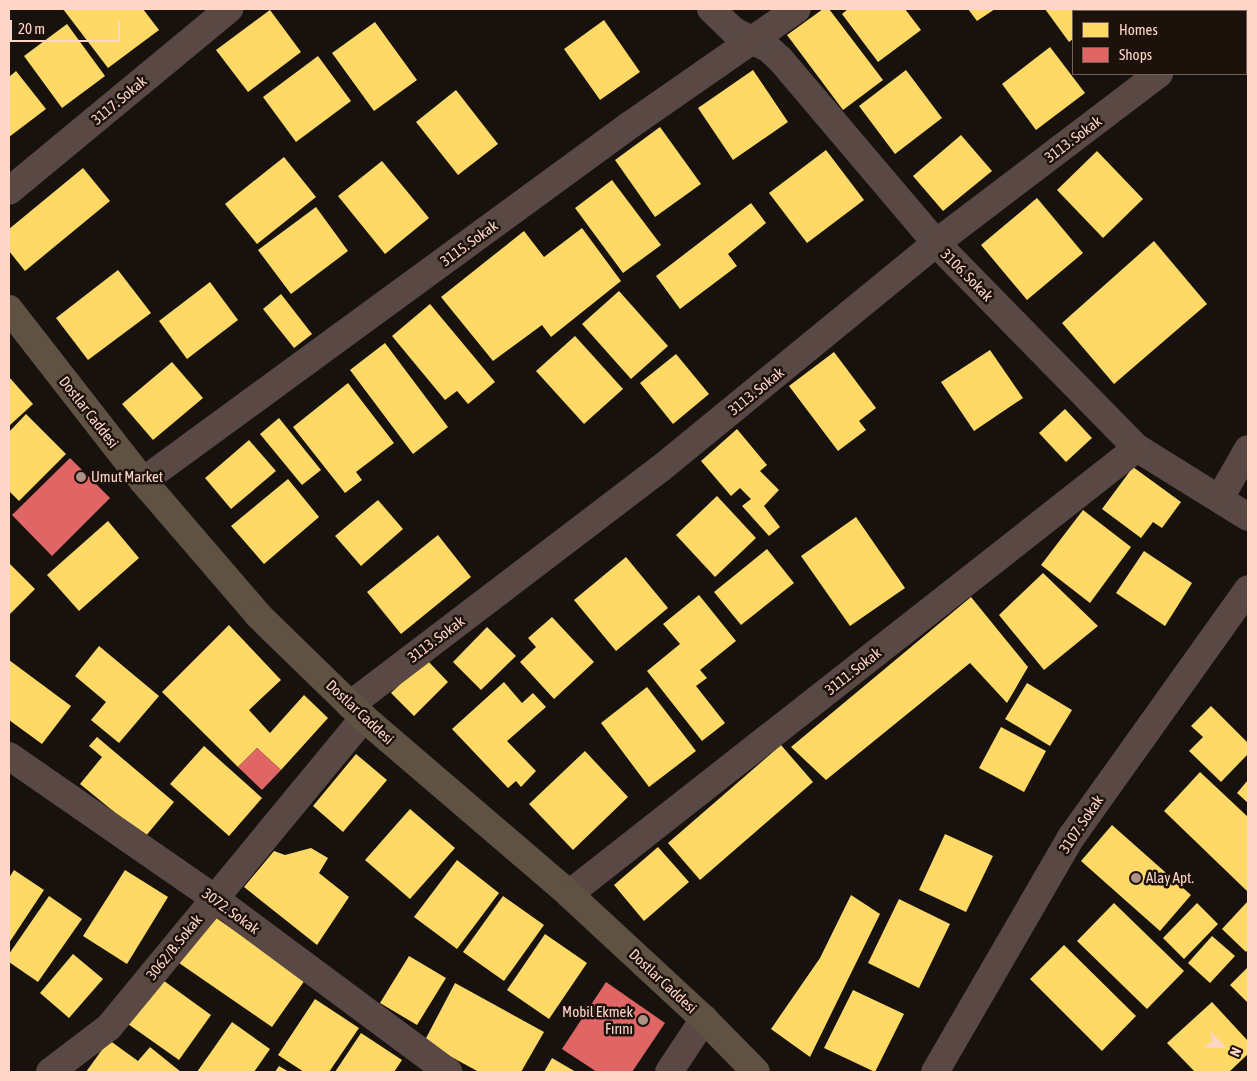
<!DOCTYPE html>
<html>
<head>
<meta charset="utf-8">
<style>
  body { margin:0 }
  #map { position:relative; width:1257px; height:1081px; overflow:hidden; background:#18120f; font-family:"Asap Condensed",sans-serif }
  div>[style] { position:absolute }
  [style*='--x'] { left:calc(var(--x)*1px); top:calc(var(--y)*1px); width:calc(var(--w)*1px); rotate:calc(var(--a)*1deg) }
  .homes>* { inset:0; background:#ffd966 }
  .shops>* { inset:0; background:#e06666 }
  .minor>* { height:28px; margin:-14px; padding:0 14px; transform-origin:14px; border-radius:14px; background:#594844 }
  .major>* { height:28px; margin:-14px; padding:0 14px; transform-origin:14px; border-radius:14px; background:#5f5243 }
  .dots>* { width:14px; height:14px; translate:-50% -50%; box-sizing:border-box; border:2px solid #1c110b; border-radius:50% }
  span { translate:-50% -50%; white-space:nowrap; text-align:center; line-height:1.15; -webkit-text-stroke:5px #1c110b; paint-order:stroke }
  .street-label { font-size:15px; color:#fed6c7 }
  .poi-label { font-size:15px; color:#fed6c7 }
  .left { translate:0 -50%; text-align:left }
  .right { translate:-100% -50%; text-align:right }
  .frame { position:absolute; inset:0; border:10px solid #fed6c7; pointer-events:none }
  .legend { position:absolute; left:1072px; top:10px; width:175px; height:65px; box-sizing:border-box; background:#1c110b; border:1px solid #766056; margin:0; padding:6px 9px; list-style:none; font-size:15px; color:#fed6c7 }
  .legend li { display:flex; align-items:center; gap:10px; height:25px }
  .legend b { width:25px; border:1px solid #766056 }
  .north { position:absolute; left:1197px; top:1021px; width:50px; height:50px; -webkit-text-stroke:4px #1c110b; paint-order:stroke; rotate:114deg; font-size:14px; font-weight:700; line-height:20px; text-align:center; color:#fed6c7 }
  .north::after { content:''; display:block; margin:auto; width:18px; height:22px; background:#fed6c7; clip-path:polygon(50% 0,100% 100%,50% 72%,0 100%) }
  .scale { position:absolute; left:10px; top:20px; width:110px; height:22px; box-sizing:border-box; border:2px solid #fed6c7; border-top:0; padding-left:6px; font-size:15px; line-height:18px; white-space:nowrap; color:#fed6c7; -webkit-text-stroke:4px #1c110b; paint-order:stroke }
</style>
</head>
<body>
<div id="map">
  <div class="homes">
    <div style="clip-path:polygon(63px 9px,143px 9px,159px 30px,108px 68px)"></div>
    <div style="clip-path:polygon(823px 9px,829px 9px,883px 80px,843px 110px,787px 35px)"></div>
    <div style="clip-path:polygon(848px 9px,905px 9px,921px 30px,878px 62px,842px 14px)"></div>
    <div style="clip-path:polygon(968px 9px,995px 9px,977px 21px)"></div>
    <div style="clip-path:polygon(1045px 9px,1110px 9px,1112px 11px,1073px 11px,1073px 39px,1069px 42px)"></div>
    <div style="clip-path:polygon(1116px 9px,1160px 9px,1156px 11px)"></div>
    <div style="clip-path:polygon(270px 10px,301px 52px,248px 92px,216px 50px)"></div>
    <div style="clip-path:polygon(604px 20px,640px 72px,600px 100px,564px 49px)"></div>
    <div style="clip-path:polygon(375px 22px,417px 80px,374px 111px,332px 53px)"></div>
    <div style="clip-path:polygon(67px 24px,105px 76px,62px 108px,24px 56px)"></div>
    <div style="clip-path:polygon(1248px 24px,1248px 54px,1246px 51px)"></div>
    <div style="clip-path:polygon(1050px 47px,1085px 93px,1036px 130px,1002px 84px)"></div>
    <div style="clip-path:polygon(318px 56px,351px 101px,296px 142px,263px 97px)"></div>
    <div style="clip-path:polygon(753px 70px,788px 122px,733px 160px,698px 108px)"></div>
    <div style="clip-path:polygon(906px 70px,942px 118px,895px 154px,859px 106px)"></div>
    <div style="clip-path:polygon(16px 71px,46px 109px,9px 137px,9px 77px)"></div>
    <div style="clip-path:polygon(456px 90px,498px 144px,458px 175px,416px 122px)"></div>
    <div style="clip-path:polygon(660px 127px,701px 184px,655px 217px,615px 160px)"></div>
    <div style="clip-path:polygon(961px 135px,992px 171px,943px 211px,913px 176px)"></div>
    <div style="clip-path:polygon(826px 150px,864px 200px,807px 243px,769px 193px)"></div>
    <div style="clip-path:polygon(1097px 151px,1143px 199px,1103px 238px,1057px 190px)"></div>
    <div style="clip-path:polygon(284px 157px,316px 197px,257px 244px,225px 204px)"></div>
    <div style="clip-path:polygon(382px 161px,429px 218px,385px 254px,338px 196px)"></div>
    <div style="clip-path:polygon(83px 168px,110px 201px,25px 271px,9px 251px,9px 229px)"></div>
    <div style="clip-path:polygon(612px 180px,661px 245px,623px 273px,575px 208px)"></div>
    <div style="clip-path:polygon(1037px 198px,1083px 253px,1027px 300px,981px 245px)"></div>
    <div style="clip-path:polygon(751px 203px,766px 223px,728px 254px,737px 266px,680px 309px,656px 276px)"></div>
    <div style="clip-path:polygon(316px 207px,348px 251px,291px 294px,258px 250px)"></div>
    <div style="clip-path:polygon(582px 228px,621px 281px,551px 337px,542px 325px,493px 361px,441px 297px,524px 231px,544px 257px)"></div>
    <div style="clip-path:polygon(1154px 241px,1207px 304px,1114px 384px,1062px 323px)"></div>
    <div style="clip-path:polygon(118px 270px,151px 313px,88px 360px,56px 318px)"></div>
    <div style="clip-path:polygon(210px 282px,238px 320px,187px 359px,159px 321px)"></div>
    <div style="clip-path:polygon(619px 291px,668px 346px,631px 379px,582px 324px)"></div>
    <div style="clip-path:polygon(281px 294px,312px 334px,294px 348px,263px 309px)"></div>
    <div style="clip-path:polygon(430px 304px,495px 382px,468px 404px,457px 391px,445px 400px,392px 336px)"></div>
    <div style="clip-path:polygon(575px 336px,623px 389px,584px 424px,536px 371px)"></div>
    <div style="clip-path:polygon(385px 343px,448px 427px,413px 454px,350px 370px)"></div>
    <div style="clip-path:polygon(990px 350px,1023px 398px,974px 431px,941px 382px)"></div>
    <div style="clip-path:polygon(834px 352px,876px 408px,859px 421px,866px 430px,838px 451px,789px 386px)"></div>
    <div style="clip-path:polygon(676px 354px,709px 394px,673px 424px,640px 383px)"></div>
    <div style="clip-path:polygon(172px 362px,203px 398px,153px 440px,122px 404px)"></div>
    <div style="clip-path:polygon(9px 377px,33px 404px,9px 426px)"></div>
    <div style="clip-path:polygon(348px 383px,394px 443px,356px 472px,362px 480px,345px 493px,293px 427px)"></div>
    <div style="clip-path:polygon(1065px 409px,1092px 438px,1066px 462px,1039px 433px)"></div>
    <div style="clip-path:polygon(26px 414px,66px 454px,19px 501px,9px 491px,9px 432px)"></div>
    <div style="clip-path:polygon(279px 418px,321px 470px,302px 485px,260px 434px)"></div>
    <div style="clip-path:polygon(737px 429px,767px 465px,760px 471px,779px 490px,764px 506px,780px 527px,769px 536px,742px 506px,751px 499px,740px 488px,731px 496px,701px 461px)"></div>
    <div style="clip-path:polygon(249px 440px,276px 471px,231px 509px,205px 478px)"></div>
    <div style="clip-path:polygon(1133px 467px,1181px 502px,1162px 528px,1153px 522px,1141px 538px,1102px 509px)"></div>
    <div style="clip-path:polygon(288px 479px,319px 517px,264px 564px,231px 526px)"></div>
    <div style="clip-path:polygon(717px 496px,756px 538px,715px 577px,676px 535px)"></div>
    <div style="clip-path:polygon(378px 500px,403px 529px,361px 566px,335px 536px)"></div>
    <div style="clip-path:polygon(1083px 510px,1131px 547px,1090px 603px,1041px 565px)"></div>
    <div style="clip-path:polygon(856px 517px,905px 588px,850px 626px,801px 556px)"></div>
    <div style="clip-path:polygon(108px 521px,139px 558px,79px 611px,47px 575px)"></div>
    <div style="clip-path:polygon(438px 535px,471px 577px,401px 634px,367px 592px)"></div>
    <div style="clip-path:polygon(767px 549px,794px 583px,741px 625px,714px 592px)"></div>
    <div style="clip-path:polygon(1144px 551px,1192px 583px,1165px 626px,1116px 593px)"></div>
    <div style="clip-path:polygon(626px 557px,668px 608px,616px 651px,574px 600px)"></div>
    <div style="clip-path:polygon(9px 563px,35px 589px,9px 615px)"></div>
    <div style="clip-path:polygon(1043px 573px,1098px 626px,1044px 670px,999px 615px)"></div>
    <div style="clip-path:polygon(699px 595px,736px 641px,700px 670px,707px 678px,696px 686px,725px 723px,702px 741px,647px 671px,680px 644px,663px 624px)"></div>
    <div style="clip-path:polygon(971px 597px,1028px 667px,1007px 703px,970px 663px,826px 780px,791px 747px)"></div>
    <div style="clip-path:polygon(552px 617px,594px 662px,554px 699px,520px 662px,536px 647px,528px 638px)"></div>
    <div style="clip-path:polygon(229px 625px,281px 680px,249px 710px,270px 733px,304px 695px,328px 718px,281px 770px,257px 748px,238px 767px,162px 692px)"></div>
    <div style="clip-path:polygon(487px 627px,516px 656px,481px 690px,453px 662px)"></div>
    <div style="clip-path:polygon(99px 646px,159px 696px,119px 743px,91px 720px,106px 702px,75px 676px)"></div>
    <div style="clip-path:polygon(426px 659px,448px 682px,414px 716px,391px 693px)"></div>
    <div style="clip-path:polygon(9px 660px,71px 706px,42px 744px,9px 720px)"></div>
    <div style="clip-path:polygon(504px 682px,522px 703px,533px 693px,546px 707px,507px 741px,536px 771px,521px 787px,516px 781px,508px 788px,452px 729px)"></div>
    <div style="clip-path:polygon(1027px 683px,1072px 710px,1050px 746px,1005px 719px)"></div>
    <div style="clip-path:polygon(647px 687px,696px 751px,649px 787px,601px 723px)"></div>
    <div style="clip-path:polygon(1211px 706px,1248px 743px,1248px 754px,1221px 782px,1189px 751px,1203px 737px,1191px 726px)"></div>
    <div style="clip-path:polygon(1001px 727px,1046px 751px,1024px 792px,979px 768px)"></div>
    <div style="clip-path:polygon(97px 737px,174px 802px,145px 837px,80px 784px,102px 757px,89px 746px)"></div>
    <div style="clip-path:polygon(781px 745px,813px 782px,700px 880px,668px 843px)"></div>
    <div style="clip-path:polygon(204px 746px,262px 798px,229px 836px,170px 784px)"></div>
    <div style="clip-path:polygon(585px 751px,628px 797px,573px 850px,529px 804px)"></div>
    <div style="clip-path:polygon(356px 754px,387px 780px,343px 832px,313px 806px)"></div>
    <div style="clip-path:polygon(1200px 772px,1248px 817px,1248px 892px,1164px 811px)"></div>
    <div style="clip-path:polygon(1248px 780px,1248px 803px,1237px 793px)"></div>
    <div style="clip-path:polygon(410px 809px,455px 848px,410px 899px,365px 860px)"></div>
    <div style="clip-path:polygon(1112px 825px,1191px 895px,1160px 931px,1081px 861px)"></div>
    <div style="clip-path:polygon(945px 834px,993px 856px,966px 912px,919px 890px)"></div>
    <div style="clip-path:polygon(658px 847px,689px 882px,644px 921px,614px 885px)"></div>
    <div style="clip-path:polygon(311px 848px,328px 858px,319px 873px,349px 897px,317px 945px,244px 887px,274px 851px,285px 855px)"></div>
    <div style="clip-path:polygon(457px 860px,499px 893px,457px 949px,414px 917px)"></div>
    <div style="clip-path:polygon(14px 870px,44px 890px,9px 943px,9px 878px)"></div>
    <div style="clip-path:polygon(125px 870px,168px 897px,127px 964px,83px 936px)"></div>
    <div style="clip-path:polygon(851px 895px,880px 914px,810px 1057px,771px 1029px,820px 958px)"></div>
    <div style="clip-path:polygon(49px 896px,82px 919px,38px 982px,9px 962px,9px 954px)"></div>
    <div style="clip-path:polygon(503px 896px,544px 925px,504px 981px,463px 952px)"></div>
    <div style="clip-path:polygon(899px 899px,950px 924px,919px 988px,868px 963px)"></div>
    <div style="clip-path:polygon(1248px 901px,1248px 949px,1246px 952px,1222px 929px)"></div>
    <div style="clip-path:polygon(1114px 903px,1184px 971px,1147px 1009px,1077px 941px)"></div>
    <div style="clip-path:polygon(1197px 903px,1218px 924px,1184px 959px,1163px 938px)"></div>
    <div style="clip-path:polygon(212px 915px,305px 980px,272px 1027px,179px 963px)"></div>
    <div style="clip-path:polygon(545px 934px,587px 963px,549px 1019px,507px 990px)"></div>
    <div style="clip-path:polygon(1212px 936px,1235px 956px,1210px 983px,1188px 963px)"></div>
    <div style="clip-path:polygon(1064px 945px,1136px 1016px,1102px 1051px,1030px 979px)"></div>
    <div style="clip-path:polygon(73px 954px,103px 979px,69px 1018px,40px 993px)"></div>
    <div style="clip-path:polygon(409px 956px,446px 978px,417px 1025px,380px 1003px)"></div>
    <div style="clip-path:polygon(1248px 967px,1248px 1003px,1230px 985px)"></div>
    <div style="clip-path:polygon(160px 978px,211px 1015px,179px 1060px,128px 1024px)"></div>
    <div style="clip-path:polygon(455px 983px,544px 1032px,521px 1072px,479px 1072px,424px 1042px)"></div>
    <div style="clip-path:polygon(853px 990px,904px 1014px,875px 1072px,824px 1048px)"></div>
    <div style="clip-path:polygon(315px 999px,359px 1028px,329px 1072px,304px 1072px,278px 1055px)"></div>
    <div style="clip-path:polygon(1212px 1002px,1248px 1041px,1248px 1054px,1229px 1072px,1195px 1072px,1167px 1043px)"></div>
    <div style="clip-path:polygon(232px 1022px,270px 1049px,254px 1072px,197px 1072px)"></div>
    <div style="clip-path:polygon(361px 1033px,402px 1060px,394px 1072px,335px 1072px)"></div>
    <div style="clip-path:polygon(109px 1040px,138px 1061px,150px 1047px,181px 1072px,86px 1072px)"></div>
    <div style="clip-path:polygon(552px 1058px,576px 1072px,544px 1072px)"></div>
    <div style="clip-path:polygon(279px 1066px,289px 1072px,275px 1072px)"></div>
  </div>
  <div class="shops">
    <div style="clip-path:polygon(70px 458px,110px 498px,52px 556px,12px 515px)"></div>
    <div style="clip-path:polygon(257px 748px,281px 770px,262px 790px,238px 767px)"></div>
    <div style="clip-path:polygon(606px 982px,665px 1023px,632px 1072px,597px 1072px,562px 1049px)"></div>
  </div>
  <div class="minor">
    <div style="--x:711;--y:9;--w:32;--a:44"></div>
    <div style="--x:734;--y:31;--w:38;--a:27"></div>
    <div style="--x:768;--y:48;--w:16;--a:43"></div>
    <div style="--x:780;--y:59;--w:241;--a:49.7"></div>
    <div style="--x:936;--y:243;--w:287;--a:45.6"></div>
    <div style="--x:1137;--y:448;--w:131;--a:31.9"></div>
    <div style="--x:1232;--y:11;--w:4;--a:-34"></div>
    <div style="--x:9;--y:191;--w:286;--a:-39.6"></div>
    <div style="--x:143;--y:481;--w:603;--a:-36.17"></div>
    <div style="--x:630;--y:125;--w:203;--a:-34.8"></div>
    <div style="--x:1220;--y:498;--w:56;--a:-60.3"></div>
    <div style="--x:350;--y:705;--w:390;--a:-37.3"></div>
    <div style="--x:660;--y:469;--w:357;--a:-39.3"></div>
    <div style="--x:936;--y:243;--w:280;--a:-37.2"></div>
    <div style="--x:9;--y:756;--w:249;--a:34.7"></div>
    <div style="--x:214;--y:898;--w:292;--a:36.6"></div>
    <div style="--x:569;--y:894;--w:722;--a:-38.14"></div>
    <div style="--x:50;--y:1072;--w:74;--a:-37.3"></div>
    <div style="--x:109;--y:1027;--w:401;--a:-50.5"></div>
    <div style="--x:669;--y:1072;--w:64;--a:-56.6"></div>
    <div style="--x:935;--y:1072;--w:273;--a:-59.9"></div>
    <div style="--x:1072;--y:836;--w:303;--a:-54.5"></div>
  </div>
  <div class="major">
    <div style="--x:9;--y:309;--w:218;--a:52.1"></div>
    <div style="--x:143;--y:481;--w:178;--a:49.3"></div>
    <div style="--x:259;--y:616;--w:146;--a:44.2"></div>
    <div style="--x:364;--y:718;--w:270;--a:40.6"></div>
    <div style="--x:569;--y:894;--w:184;--a:42.8"></div>
    <div style="--x:704;--y:1019;--w:74;--a:45.5"></div>
  </div>
  <div class="dots">
    <div style="left:81px;top:477px;background:#ae9187"></div>
    <div style="left:1136px;top:878px;background:#ae9187"></div>
    <div style="left:643px;top:1020px;background:#ae9187"></div>
  </div>
  <div class="street-label">
    <span style="left:119px;top:100px;rotate:-40deg">3117. Sokak</span>
    <span style="left:1073px;top:139px;rotate:-37deg">3113. Sokak</span>
    <span style="left:469px;top:243px;rotate:-36deg">3115. Sokak</span>
    <span style="left:967px;top:275px;rotate:45deg">3106. Sokak</span>
    <span style="left:756px;top:391px;rotate:-39deg">3113. Sokak</span>
    <span style="left:89px;top:412px;rotate:52deg">Dostlar Caddesi</span>
    <span style="left:436px;top:639px;rotate:-37deg">3113. Sokak</span>
    <span style="left:853px;top:671px;rotate:-38deg">3111. Sokak</span>
    <span style="left:360px;top:712px;rotate:43deg">Dostlar Caddesi</span>
    <span style="left:1081px;top:824px;rotate:-56deg">3107. Sokak</span>
    <span style="left:231px;top:911px;rotate:36deg">3072. Sokak</span>
    <span style="left:174px;top:947px;rotate:-51deg">3062/B. Sokak</span>
    <span style="left:663px;top:981px;rotate:43deg">Dostlar Caddesi</span>
  </div>
  <div class="poi-label">
    <span class="left" style="left:91px;top:477px">Umut Market</span>
    <span class="left" style="left:1146px;top:878px">Alay Apt.</span>
    <span class="right" style="left:633px;top:1020px">Mobil Ekmek<br>Fırını</span>
  </div>
  <div class="frame"></div>
  <ul class="legend">
  <li><b style="height:14px;background:#ffd966"></b>Homes</li>
  <li><b style="height:14px;background:#e06666"></b>Shops</li>
  </ul>
  <div class="north">N</div>
  <div class="scale">20 m</div>
</div>
</body>
</html>
